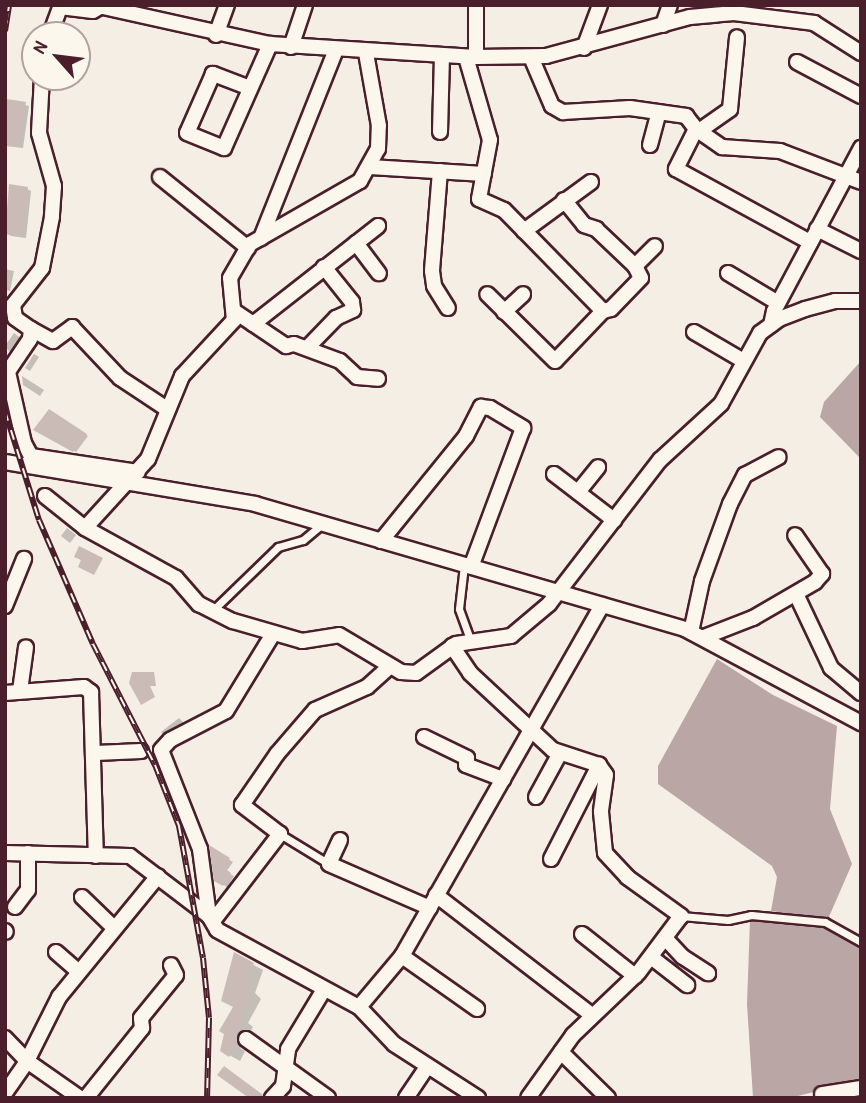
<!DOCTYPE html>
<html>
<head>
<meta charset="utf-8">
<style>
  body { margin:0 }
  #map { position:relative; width:866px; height:1103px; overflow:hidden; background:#f4eee4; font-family:"Patrick Hand",sans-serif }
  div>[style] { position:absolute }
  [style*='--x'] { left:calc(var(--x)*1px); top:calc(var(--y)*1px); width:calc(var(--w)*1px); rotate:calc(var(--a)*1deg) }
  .water>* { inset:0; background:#baa7a5 }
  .shadow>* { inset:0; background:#0003 }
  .building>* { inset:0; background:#cabbb6 }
  .roads { filter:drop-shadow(2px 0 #4a1f2b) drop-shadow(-2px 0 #4a1f2b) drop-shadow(0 2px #4a1f2b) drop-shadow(0 -2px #4a1f2b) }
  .lane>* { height:7px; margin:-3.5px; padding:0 3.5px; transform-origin:3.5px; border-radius:3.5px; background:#fbf7ec }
  .street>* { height:14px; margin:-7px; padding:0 7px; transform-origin:7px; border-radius:7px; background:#fbf7ec }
  .rail>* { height:6px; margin-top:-3px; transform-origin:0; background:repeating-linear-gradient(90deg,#fbf7ec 0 10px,#4a1f2b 0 20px); box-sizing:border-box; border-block:2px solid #4a1f2b }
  span { translate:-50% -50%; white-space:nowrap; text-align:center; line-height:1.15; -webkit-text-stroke:6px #fbf7ec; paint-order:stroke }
  .frame { position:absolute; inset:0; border:7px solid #4a1f2b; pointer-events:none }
  .north { position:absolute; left:21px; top:21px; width:70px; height:70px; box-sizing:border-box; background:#fbf7ec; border:2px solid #b4a19f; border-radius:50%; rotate:298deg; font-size:19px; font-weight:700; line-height:28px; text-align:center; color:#4a1f2b }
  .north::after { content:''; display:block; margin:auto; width:24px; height:32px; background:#4a1f2b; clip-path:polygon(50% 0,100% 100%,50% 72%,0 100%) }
</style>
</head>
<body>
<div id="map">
  <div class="water">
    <div style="clip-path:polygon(861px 361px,861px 459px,820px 417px,824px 402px)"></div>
    <div style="clip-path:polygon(717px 659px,773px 695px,837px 726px,830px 809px,852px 864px,828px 919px,771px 911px,777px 877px,772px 866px,658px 784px,658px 766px)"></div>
    <div style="clip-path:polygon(750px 920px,823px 925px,861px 947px,861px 1080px,790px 1098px,753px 1098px,747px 1004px)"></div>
  </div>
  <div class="shadow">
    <div style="clip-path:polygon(8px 101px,29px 106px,23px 148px,5px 146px)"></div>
    <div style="clip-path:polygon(27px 189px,31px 191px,26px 238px,11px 236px,7px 233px)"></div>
    <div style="clip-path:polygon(5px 269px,14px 271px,10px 291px,5px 290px)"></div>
    <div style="clip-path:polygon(14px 333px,23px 340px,12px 355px,5px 346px)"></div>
    <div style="clip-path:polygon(34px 354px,39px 357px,30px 371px,25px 368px)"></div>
    <div style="clip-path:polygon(22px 376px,44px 390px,40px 396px,23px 385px)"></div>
    <div style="clip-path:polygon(74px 426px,88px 436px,76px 452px,36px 429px)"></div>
    <div style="clip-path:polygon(67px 528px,76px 535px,70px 543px,61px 536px)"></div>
    <div style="clip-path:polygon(179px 718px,186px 725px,163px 734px,161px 732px)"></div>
    <div style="clip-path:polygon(211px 849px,233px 862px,226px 872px,234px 876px,227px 887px,216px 880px)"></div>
    <div style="clip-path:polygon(235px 955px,263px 970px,255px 993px,261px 999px,248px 1023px,253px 1027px,240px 1048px,245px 1051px,240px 1061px,222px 1051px,236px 1007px)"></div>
  </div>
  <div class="building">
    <div style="clip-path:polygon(7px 99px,26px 102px,19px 147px,5px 145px)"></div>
    <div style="clip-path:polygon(9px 184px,28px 187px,22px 237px,5px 234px)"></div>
    <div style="clip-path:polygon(49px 409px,87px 434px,73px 452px,33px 430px)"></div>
    <div style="clip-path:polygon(79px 546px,103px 558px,94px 575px,78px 567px,81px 560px,74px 557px)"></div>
    <div style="clip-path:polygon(132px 672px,154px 672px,156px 686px,150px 686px,155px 697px,141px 705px,129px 683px)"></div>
    <div style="clip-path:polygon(209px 845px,230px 858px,224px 868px,231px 873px,223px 886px,214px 881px)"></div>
    <div style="clip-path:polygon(234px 952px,254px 963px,245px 986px,252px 992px,239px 1016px,245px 1020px,231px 1042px,236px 1044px,229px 1057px,220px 1051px,224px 1034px,219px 1031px,233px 1007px,221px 1001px)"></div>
    <div style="clip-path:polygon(224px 1066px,263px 1095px,263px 1098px,249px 1098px,217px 1075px)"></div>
  </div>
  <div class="roads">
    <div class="lane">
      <div style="--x:464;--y:565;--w:44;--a:96.5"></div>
      <div style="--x:459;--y:609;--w:33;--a:70"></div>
      <div style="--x:212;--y:611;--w:92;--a:-44.1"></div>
      <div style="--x:278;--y:547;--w:26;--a:-16"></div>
      <div style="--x:303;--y:540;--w:23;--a:-40"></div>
      <div style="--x:280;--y:834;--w:57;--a:31.5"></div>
      <div style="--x:681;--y:916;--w:47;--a:4.9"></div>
      <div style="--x:728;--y:920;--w:24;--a:-12"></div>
      <div style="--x:751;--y:915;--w:74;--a:5.4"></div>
      <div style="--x:825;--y:922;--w:41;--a:29.1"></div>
    </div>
    <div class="street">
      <div style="--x:94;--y:5;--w:180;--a:12.5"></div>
      <div style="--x:270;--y:44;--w:206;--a:3.6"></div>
      <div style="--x:476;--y:57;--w:70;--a:-0.8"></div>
      <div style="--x:546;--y:56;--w:149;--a:-15.2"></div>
      <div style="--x:690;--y:17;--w:44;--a:-5.2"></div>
      <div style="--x:734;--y:13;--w:81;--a:7.1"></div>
      <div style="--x:814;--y:23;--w:56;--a:32.6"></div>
      <div style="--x:663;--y:25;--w:21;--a:-71"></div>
      <div style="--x:50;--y:35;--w:30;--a:-70"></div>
      <div style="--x:60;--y:7;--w:33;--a:7"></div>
      <div style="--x:93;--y:11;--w:8;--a:-30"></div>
      <div style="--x:216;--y:35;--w:32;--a:-70"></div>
      <div style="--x:291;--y:47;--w:44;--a:-71.6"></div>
      <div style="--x:584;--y:48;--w:46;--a:-69.6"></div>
      <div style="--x:466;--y:57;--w:86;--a:73.9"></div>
      <div style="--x:490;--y:140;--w:60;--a:100.6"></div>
      <div style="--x:479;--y:199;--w:27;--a:24"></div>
      <div style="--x:504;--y:210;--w:141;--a:45.6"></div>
      <div style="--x:603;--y:311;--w:69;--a:133.8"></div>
      <div style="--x:555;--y:361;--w:95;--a:-135.4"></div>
      <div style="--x:476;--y:57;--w:52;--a:-90"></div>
      <div style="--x:531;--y:57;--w:53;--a:66.8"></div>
      <div style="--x:552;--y:106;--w:13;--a:29"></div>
      <div style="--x:563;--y:112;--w:67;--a:-3.4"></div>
      <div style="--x:630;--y:108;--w:57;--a:8.1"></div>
      <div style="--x:686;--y:116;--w:16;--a:52"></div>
      <div style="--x:696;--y:129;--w:32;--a:35"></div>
      <div style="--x:722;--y:147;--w:58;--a:3.9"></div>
      <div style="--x:780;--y:151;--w:87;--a:20.9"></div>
      <div style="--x:797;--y:62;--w:72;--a:28"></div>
      <div style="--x:42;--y:77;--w:56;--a:93.1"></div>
      <div style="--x:39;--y:133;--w:55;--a:74.2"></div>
      <div style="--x:54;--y:186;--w:31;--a:94"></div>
      <div style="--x:52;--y:217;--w:52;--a:101.1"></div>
      <div style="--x:42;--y:268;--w:47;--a:128.1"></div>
      <div style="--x:13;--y:305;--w:13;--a:81"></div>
      <div style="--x:15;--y:318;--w:19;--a:35"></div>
      <div style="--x:31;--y:329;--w:10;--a:96"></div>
      <div style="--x:30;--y:339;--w:40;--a:124"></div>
      <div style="--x:8;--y:372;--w:73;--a:77.3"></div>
      <div style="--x:24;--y:443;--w:15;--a:62"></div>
      <div style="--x:31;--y:456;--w:108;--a:8.5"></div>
      <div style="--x:250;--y:88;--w:40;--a:-159"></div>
      <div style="--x:213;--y:74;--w:64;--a:113.8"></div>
      <div style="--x:187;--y:133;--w:40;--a:22"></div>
      <div style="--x:224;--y:148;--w:114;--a:-66.1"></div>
      <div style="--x:696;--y:129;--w:45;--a:116.6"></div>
      <div style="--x:676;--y:169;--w:153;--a:28.6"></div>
      <div style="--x:699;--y:131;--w:38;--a:-35"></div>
      <div style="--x:730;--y:109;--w:72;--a:-84.4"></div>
      <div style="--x:440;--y:132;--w:76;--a:-88.5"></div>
      <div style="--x:650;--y:145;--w:34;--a:-75"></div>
      <div style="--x:370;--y:167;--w:114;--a:3.5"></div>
      <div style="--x:440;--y:171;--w:100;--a:94.6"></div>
      <div style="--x:432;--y:271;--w:15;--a:82"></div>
      <div style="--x:434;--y:286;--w:26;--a:58"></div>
      <div style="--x:160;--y:177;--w:113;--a:38.9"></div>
      <div style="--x:564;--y:200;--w:32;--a:51"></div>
      <div style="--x:584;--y:225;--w:13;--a:18"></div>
      <div style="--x:596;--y:229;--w:54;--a:43.5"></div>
      <div style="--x:635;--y:266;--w:13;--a:63"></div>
      <div style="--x:641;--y:278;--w:43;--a:134.1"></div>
      <div style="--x:611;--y:309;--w:8;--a:166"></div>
      <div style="--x:817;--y:229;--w:49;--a:26.6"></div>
      <div style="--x:524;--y:231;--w:83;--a:-36.2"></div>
      <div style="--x:261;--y:238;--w:202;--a:-68.3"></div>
      <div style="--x:356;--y:243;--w:38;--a:53"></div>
      <div style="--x:635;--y:266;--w:28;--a:-45"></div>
      <div style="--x:728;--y:273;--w:58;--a:31"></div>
      <div style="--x:234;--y:311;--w:63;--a:33.9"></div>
      <div style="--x:286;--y:346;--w:8;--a:-14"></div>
      <div style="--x:294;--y:344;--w:49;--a:20.3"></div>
      <div style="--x:340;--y:361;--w:23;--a:43"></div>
      <div style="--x:357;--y:377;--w:21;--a:5"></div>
      <div style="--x:504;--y:312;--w:26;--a:-43"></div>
      <div style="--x:253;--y:324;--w:159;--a:-38.1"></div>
      <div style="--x:771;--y:325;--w:14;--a:-78"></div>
      <div style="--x:774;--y:311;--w:185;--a:-61.9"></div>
      <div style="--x:31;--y:329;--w:25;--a:29"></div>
      <div style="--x:53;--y:341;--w:24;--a:-36"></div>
      <div style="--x:72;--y:327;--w:70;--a:46.7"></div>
      <div style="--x:120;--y:378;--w:56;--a:33.4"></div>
      <div style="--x:694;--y:332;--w:56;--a:30.3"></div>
      <div style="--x:307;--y:348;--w:42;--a:-46"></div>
      <div style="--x:336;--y:318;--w:19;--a:-25"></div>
      <div style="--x:353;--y:310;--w:8;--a:-97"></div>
      <div style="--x:352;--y:302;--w:45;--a:-128.7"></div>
      <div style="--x:5;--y:462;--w:254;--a:9.5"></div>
      <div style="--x:255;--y:504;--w:448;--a:16.2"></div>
      <div style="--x:685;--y:629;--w:200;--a:28.1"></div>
      <div style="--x:554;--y:474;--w:76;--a:37.5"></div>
      <div style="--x:578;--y:492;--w:32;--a:-51"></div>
      <div style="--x:45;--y:496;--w:51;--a:38.7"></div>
      <div style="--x:85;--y:528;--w:93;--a:-47.6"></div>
      <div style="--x:148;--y:459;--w:90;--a:-67.7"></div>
      <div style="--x:182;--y:376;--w:76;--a:-47.1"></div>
      <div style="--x:234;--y:320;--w:42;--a:-95.4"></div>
      <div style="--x:230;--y:278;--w:39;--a:-60"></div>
      <div style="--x:250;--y:244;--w:127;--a:-29.8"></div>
      <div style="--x:360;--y:181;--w:37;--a:-61"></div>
      <div style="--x:378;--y:149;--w:23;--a:-88"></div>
      <div style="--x:379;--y:126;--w:74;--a:-100.1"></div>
      <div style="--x:85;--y:528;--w:104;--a:28.8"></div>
      <div style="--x:176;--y:578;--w:35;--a:49"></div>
      <div style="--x:199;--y:604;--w:38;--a:27"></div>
      <div style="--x:233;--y:621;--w:72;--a:16.2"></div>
      <div style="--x:302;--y:641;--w:37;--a:-9"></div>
      <div style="--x:339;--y:635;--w:72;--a:30.8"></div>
      <div style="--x:401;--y:672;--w:15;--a:4"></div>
      <div style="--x:416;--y:673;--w:49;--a:-35.9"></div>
      <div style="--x:456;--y:644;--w:56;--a:-8.3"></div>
      <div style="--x:511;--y:636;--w:50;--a:-40.1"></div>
      <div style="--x:549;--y:604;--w:182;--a:-52.4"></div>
      <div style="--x:660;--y:460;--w:83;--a:-42.6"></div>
      <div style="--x:721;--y:404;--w:81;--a:-61.2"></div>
      <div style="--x:760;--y:333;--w:24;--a:-36"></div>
      <div style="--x:779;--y:319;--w:28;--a:-21"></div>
      <div style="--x:805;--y:309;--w:31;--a:-15"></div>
      <div style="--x:835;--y:301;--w:26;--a:0"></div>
      <div style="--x:381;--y:541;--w:135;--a:-51"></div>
      <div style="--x:466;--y:436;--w:33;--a:-63"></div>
      <div style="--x:481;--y:407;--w:9;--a:6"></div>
      <div style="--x:490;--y:408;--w:39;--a:31"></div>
      <div style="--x:523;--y:428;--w:148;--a:110.5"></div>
      <div style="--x:797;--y:596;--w:80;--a:64.7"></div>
      <div style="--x:831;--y:668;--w:39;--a:40"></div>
      <div style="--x:5;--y:606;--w:51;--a:-68"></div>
      <div style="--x:691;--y:632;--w:52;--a:-77.8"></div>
      <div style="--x:702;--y:581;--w:82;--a:-70"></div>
      <div style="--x:730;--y:504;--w:33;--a:-63"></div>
      <div style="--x:745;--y:475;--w:38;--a:-28"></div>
      <div style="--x:704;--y:637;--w:53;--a:-21.2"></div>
      <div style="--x:753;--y:618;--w:72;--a:-30.1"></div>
      <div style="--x:815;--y:582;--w:11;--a:-49"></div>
      <div style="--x:822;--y:574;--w:47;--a:-124.7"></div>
      <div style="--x:452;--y:646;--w:32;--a:56"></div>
      <div style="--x:470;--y:673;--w:113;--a:42.9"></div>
      <div style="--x:553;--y:750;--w:48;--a:18.1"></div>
      <div style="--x:599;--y:765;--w:12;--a:55"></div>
      <div style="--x:606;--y:775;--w:37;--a:98"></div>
      <div style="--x:601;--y:812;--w:41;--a:84.4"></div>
      <div style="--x:605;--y:853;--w:33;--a:47"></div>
      <div style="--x:627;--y:877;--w:67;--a:35.8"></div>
      <div style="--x:681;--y:916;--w:71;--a:127"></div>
      <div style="--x:638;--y:973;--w:90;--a:136.4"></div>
      <div style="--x:573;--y:1035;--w:77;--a:125.5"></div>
      <div style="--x:20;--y:691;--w:44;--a:-82.2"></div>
      <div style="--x:5;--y:693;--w:79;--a:-4.3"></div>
      <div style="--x:84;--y:687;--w:9;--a:36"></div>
      <div style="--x:91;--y:692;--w:164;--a:88.3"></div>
      <div style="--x:424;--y:737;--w:48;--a:26"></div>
      <div style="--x:467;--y:758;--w:7;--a:98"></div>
      <div style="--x:466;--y:765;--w:40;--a:21"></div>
      <div style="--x:96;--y:753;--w:45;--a:-2.5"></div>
      <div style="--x:536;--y:797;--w:50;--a:-61.4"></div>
      <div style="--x:340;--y:840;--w:26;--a:115"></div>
      <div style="--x:329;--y:864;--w:110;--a:23.5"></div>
      <div style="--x:5;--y:853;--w:125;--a:1.4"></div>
      <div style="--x:130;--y:856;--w:99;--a:37.2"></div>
      <div style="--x:209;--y:916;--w:16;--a:60"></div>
      <div style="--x:217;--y:930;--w:162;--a:28.5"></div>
      <div style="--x:359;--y:1007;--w:51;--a:46.6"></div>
      <div style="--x:394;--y:1044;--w:100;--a:32.7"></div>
      <div style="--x:551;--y:859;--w:106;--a:-62.9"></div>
      <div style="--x:436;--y:895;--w:197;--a:37.6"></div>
      <div style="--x:82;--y:897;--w:45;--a:44.1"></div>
      <div style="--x:15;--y:907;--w:21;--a:-53"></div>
      <div style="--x:28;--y:890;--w:37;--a:-90"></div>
      <div style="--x:209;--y:916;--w:68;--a:-97.7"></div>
      <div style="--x:200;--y:849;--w:106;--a:-111.5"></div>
      <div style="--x:161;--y:750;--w:13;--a:-48"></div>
      <div style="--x:170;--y:740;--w:63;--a:-27.4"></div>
      <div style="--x:226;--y:711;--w:90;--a:-58.6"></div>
      <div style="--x:213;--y:921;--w:110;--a:-52.4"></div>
      <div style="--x:280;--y:834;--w:48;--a:-142.7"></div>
      <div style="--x:242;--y:805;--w:62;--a:-55.5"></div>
      <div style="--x:277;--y:754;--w:58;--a:-49.2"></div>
      <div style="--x:315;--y:710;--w:57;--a:-23.9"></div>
      <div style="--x:367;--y:687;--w:31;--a:-42"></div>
      <div style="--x:5;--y:931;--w:1;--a:45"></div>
      <div style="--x:582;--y:934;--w:68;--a:38.4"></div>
      <div style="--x:665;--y:938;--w:26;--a:47"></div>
      <div style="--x:683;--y:957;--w:30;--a:33"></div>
      <div style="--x:56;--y:952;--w:30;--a:41"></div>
      <div style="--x:402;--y:956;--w:92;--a:35.2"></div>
      <div style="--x:651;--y:957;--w:46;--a:37.9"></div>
      <div style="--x:359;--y:1007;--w:67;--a:-49.9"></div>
      <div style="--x:402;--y:956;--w:404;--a:-60.3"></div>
      <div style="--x:5;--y:1038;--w:32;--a:46"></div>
      <div style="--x:27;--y:1061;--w:65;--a:34.9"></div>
      <div style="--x:246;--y:1039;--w:101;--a:35.7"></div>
      <div style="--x:561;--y:1052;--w:66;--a:44.4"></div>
      <div style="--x:5;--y:1093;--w:39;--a:-55"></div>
      <div style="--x:27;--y:1061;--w:72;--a:-63.4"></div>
      <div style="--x:59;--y:997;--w:156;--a:-50.7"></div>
      <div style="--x:822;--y:1094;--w:39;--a:-9"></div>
      <div style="--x:86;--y:1098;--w:90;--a:-51.3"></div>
      <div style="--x:142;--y:1028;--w:10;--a:-96"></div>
      <div style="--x:141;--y:1018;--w:55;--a:-50.9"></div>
      <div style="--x:176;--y:975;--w:11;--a:-117"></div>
      <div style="--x:272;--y:1098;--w:16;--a:-47"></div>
      <div style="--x:283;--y:1086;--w:37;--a:-82"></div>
      <div style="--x:288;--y:1049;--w:68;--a:-58.9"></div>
      <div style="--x:406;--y:1098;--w:37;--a:-56"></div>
    </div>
  </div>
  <div class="rail">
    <div style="--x:5;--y:31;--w:26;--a:-81"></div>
    <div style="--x:5;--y:411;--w:114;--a:72.7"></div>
    <div style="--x:39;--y:520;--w:135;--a:66.5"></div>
    <div style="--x:93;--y:644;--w:136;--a:62.9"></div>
    <div style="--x:155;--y:765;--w:66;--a:68.5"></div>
    <div style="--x:179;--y:826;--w:134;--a:79.7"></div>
    <div style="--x:203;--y:958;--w:60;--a:84.3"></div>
    <div style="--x:209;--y:1018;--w:80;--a:91.4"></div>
  </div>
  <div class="frame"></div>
  <div class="north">N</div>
</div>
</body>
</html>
